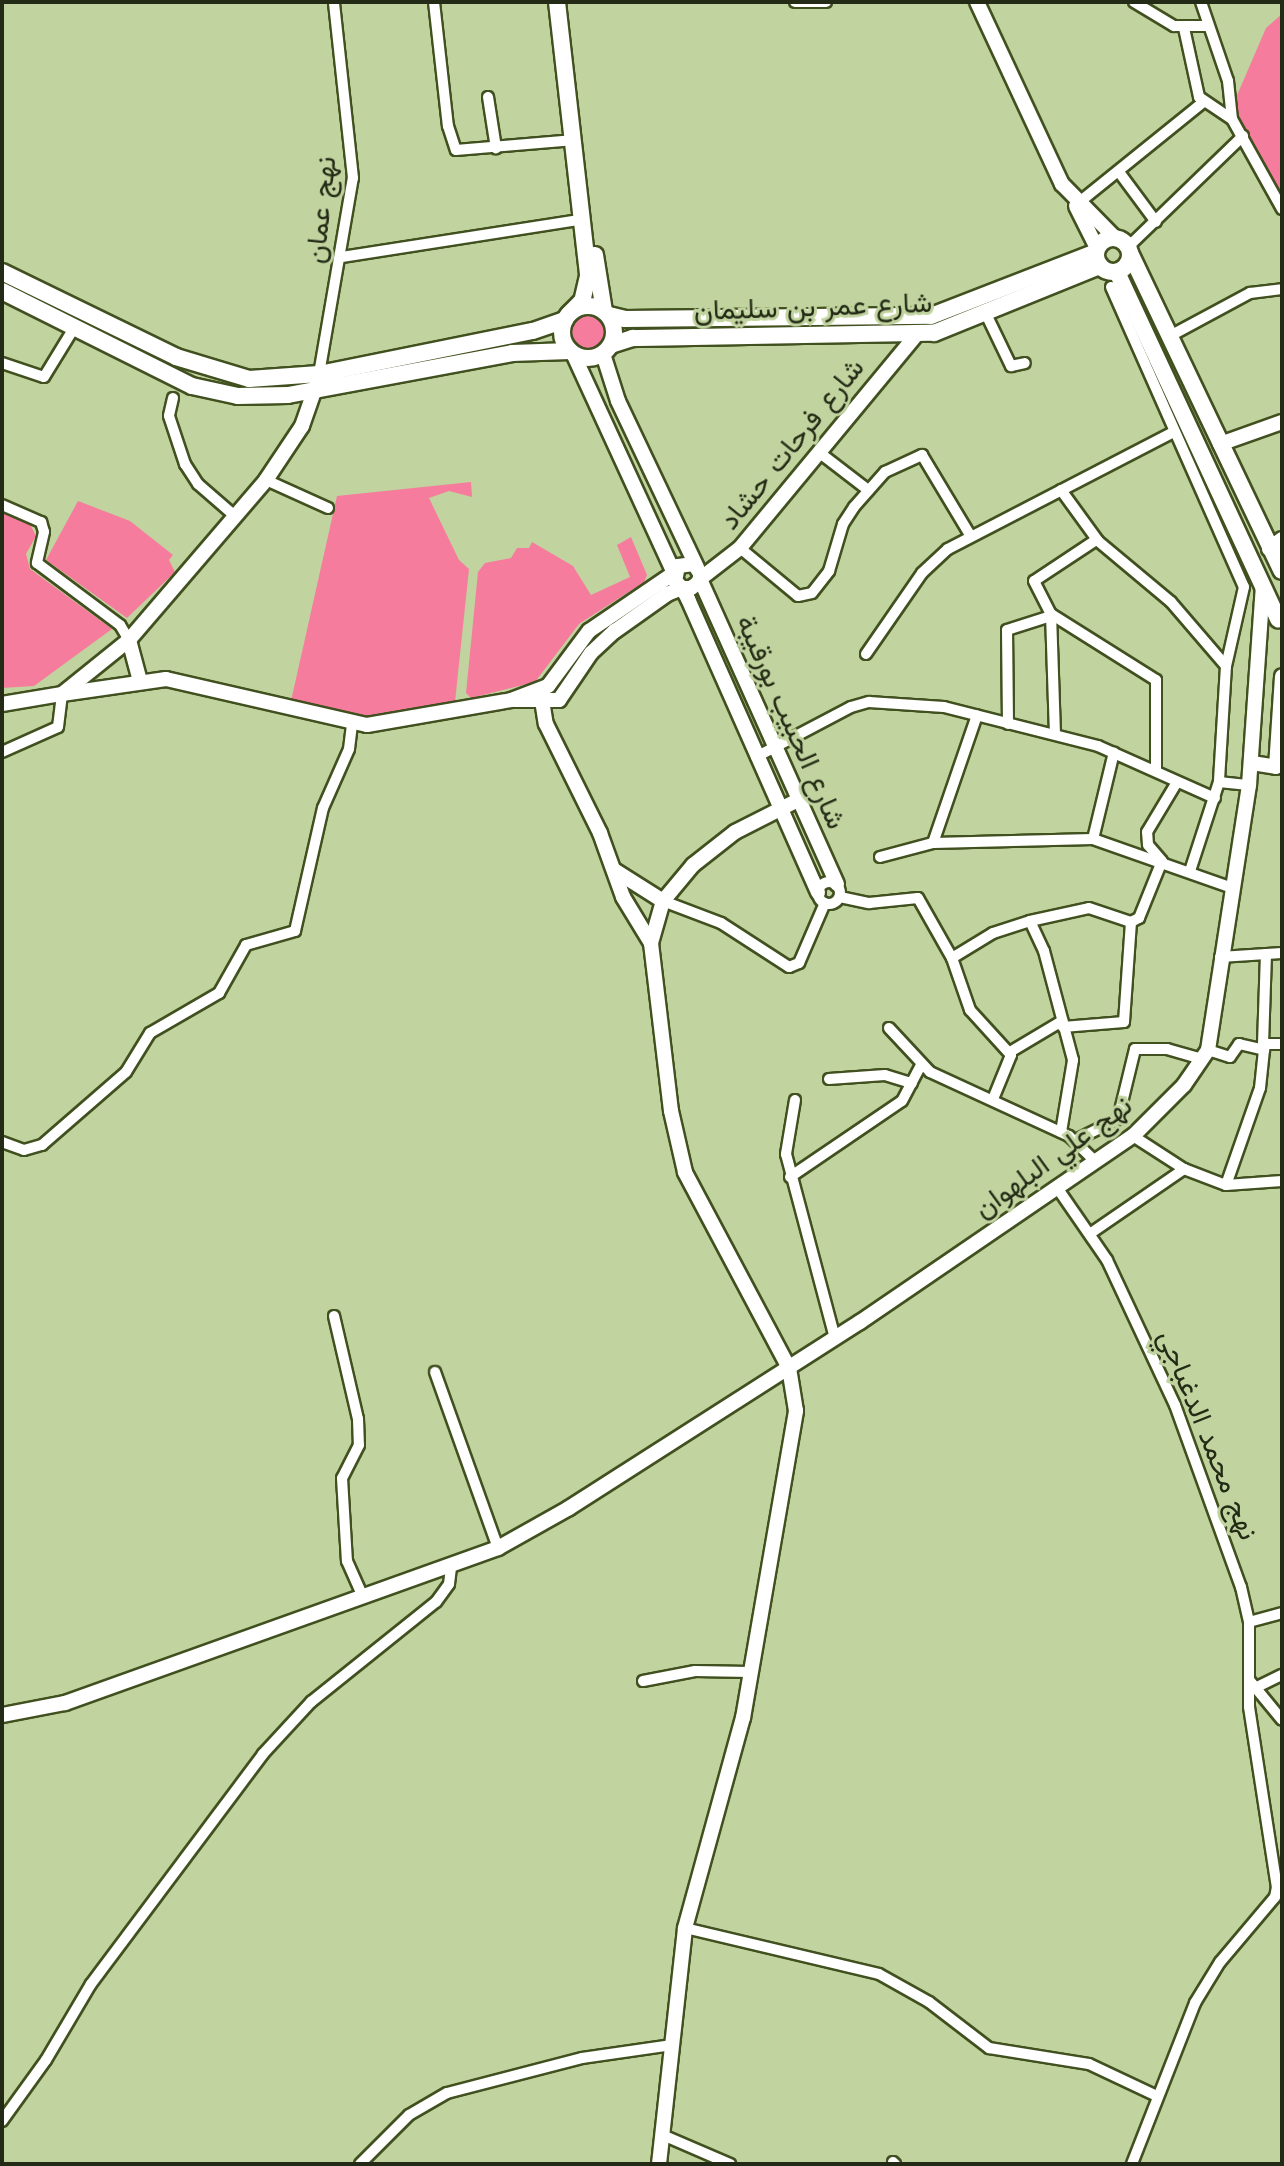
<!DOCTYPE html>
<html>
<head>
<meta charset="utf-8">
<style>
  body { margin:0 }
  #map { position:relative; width:1284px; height:2166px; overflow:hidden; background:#c1d39e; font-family:"Work Sans",Vazirmatn,sans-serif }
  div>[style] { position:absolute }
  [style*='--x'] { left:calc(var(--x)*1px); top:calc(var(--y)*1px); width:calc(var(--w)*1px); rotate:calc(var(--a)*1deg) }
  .green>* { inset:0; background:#f67c9e }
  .round { border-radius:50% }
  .roads { filter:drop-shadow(2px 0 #41501f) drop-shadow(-2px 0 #41501f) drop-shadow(0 2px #41501f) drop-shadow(0 -2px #41501f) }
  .street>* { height:10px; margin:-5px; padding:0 5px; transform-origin:5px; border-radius:5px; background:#fff }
  .street>.ring { margin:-5px; padding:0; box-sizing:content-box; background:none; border:10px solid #fff; border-radius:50% }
  .secondary>* { height:14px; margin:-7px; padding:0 7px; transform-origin:7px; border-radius:7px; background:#fff }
  .primary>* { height:16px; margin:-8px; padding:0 8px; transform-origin:8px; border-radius:8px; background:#fff }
  .primary>.ring { margin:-8px; padding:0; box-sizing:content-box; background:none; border:16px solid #fff; border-radius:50% }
  span { translate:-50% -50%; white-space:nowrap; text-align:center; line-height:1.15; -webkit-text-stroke:6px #c1d39e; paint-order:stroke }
  .street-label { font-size:28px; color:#232a15 }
  .frame { position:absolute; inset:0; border:4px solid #232a15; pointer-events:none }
</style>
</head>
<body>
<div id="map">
  <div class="green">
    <div style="clip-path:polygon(1282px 14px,1282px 203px,1232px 107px,1266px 28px)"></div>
    <div class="round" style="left:570px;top:314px;width:36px;height:36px"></div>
    <div style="clip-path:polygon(471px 482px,472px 497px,449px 491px,429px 498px,459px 560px,469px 569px,455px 702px,362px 717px,291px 701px,337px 496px)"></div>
    <div style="clip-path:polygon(78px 501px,130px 521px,173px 555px,169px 560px,175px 572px,127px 618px,46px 560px)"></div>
    <div style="clip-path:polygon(2px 512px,30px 524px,36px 536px,26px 554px,30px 569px,112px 629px,34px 686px,2px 688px)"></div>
    <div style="clip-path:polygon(631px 537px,647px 575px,644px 582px,579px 624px,535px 682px,471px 698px,466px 693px,478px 572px,485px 563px,511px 558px,517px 548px,529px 548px,532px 542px,573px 566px,591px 595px,630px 577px,617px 545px)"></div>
  </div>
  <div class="roads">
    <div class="street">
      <div style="--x:434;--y:2;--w:125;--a:83.6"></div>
      <div style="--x:448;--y:126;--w:25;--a:72"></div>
      <div style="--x:456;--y:150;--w:119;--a:-4.8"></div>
      <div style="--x:795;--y:2;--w:31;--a:0"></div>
      <div style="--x:1134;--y:2;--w:47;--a:31"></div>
      <div style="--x:1174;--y:26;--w:32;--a:0"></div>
      <div style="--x:1201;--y:2;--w:83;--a:71.1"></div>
      <div style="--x:1228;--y:81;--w:38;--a:84"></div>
      <div style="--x:1232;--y:119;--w:103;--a:60.9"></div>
      <div style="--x:1184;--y:28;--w:71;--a:77.7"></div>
      <div style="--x:1199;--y:97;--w:40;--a:34"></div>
      <div style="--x:488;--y:97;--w:52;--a:81.1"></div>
      <div style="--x:1119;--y:172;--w:62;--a:53.5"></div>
      <div style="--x:1077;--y:204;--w:161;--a:-38.9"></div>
      <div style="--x:1128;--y:247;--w:160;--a:-44"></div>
      <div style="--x:342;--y:257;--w:245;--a:-8.9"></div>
      <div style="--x:1111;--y:287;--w:328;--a:66.1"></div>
      <div style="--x:1244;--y:587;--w:81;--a:102.8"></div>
      <div style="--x:1226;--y:666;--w:116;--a:93.5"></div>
      <div style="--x:1219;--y:782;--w:30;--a:6"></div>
      <div style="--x:986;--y:314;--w:58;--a:64.3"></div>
      <div style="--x:1011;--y:366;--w:14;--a:-12"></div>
      <div style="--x:1170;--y:336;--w:91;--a:-28.3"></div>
      <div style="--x:1250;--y:293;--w:32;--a:-7"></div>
      <div style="--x:2;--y:363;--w:44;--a:18.4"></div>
      <div style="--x:44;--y:377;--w:57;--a:-58.5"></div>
      <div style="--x:319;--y:374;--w:199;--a:-80.2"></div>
      <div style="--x:353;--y:178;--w:177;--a:-96.2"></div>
      <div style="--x:173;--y:398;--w:18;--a:103"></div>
      <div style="--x:169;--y:416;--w:51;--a:71.6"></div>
      <div style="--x:185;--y:464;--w:24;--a:57"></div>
      <div style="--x:198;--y:484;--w:50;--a:41"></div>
      <div style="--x:820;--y:453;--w:61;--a:37.6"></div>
      <div style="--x:266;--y:480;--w:68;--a:24.3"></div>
      <div style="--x:1061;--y:490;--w:63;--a:54"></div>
      <div style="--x:1098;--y:541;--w:95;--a:39.9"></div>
      <div style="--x:1171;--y:602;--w:84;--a:49.3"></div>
      <div style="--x:2;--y:505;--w:43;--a:23.6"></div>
      <div style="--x:41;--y:522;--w:10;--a:73"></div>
      <div style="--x:44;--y:532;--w:32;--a:103"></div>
      <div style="--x:37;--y:563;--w:104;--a:36.8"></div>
      <div style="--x:120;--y:625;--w:17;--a:59"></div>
      <div style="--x:1096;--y:540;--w:74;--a:146.5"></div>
      <div style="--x:1034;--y:581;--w:37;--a:63"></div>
      <div style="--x:1051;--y:614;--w:124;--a:32.2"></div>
      <div style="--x:1156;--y:680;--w:90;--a:90"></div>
      <div style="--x:740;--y:548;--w:75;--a:39.6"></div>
      <div style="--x:798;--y:596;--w:14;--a:-12"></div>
      <div style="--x:812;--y:593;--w:28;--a:-52"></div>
      <div style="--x:829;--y:571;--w:49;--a:-73.4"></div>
      <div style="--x:843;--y:524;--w:20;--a:-57"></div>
      <div style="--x:854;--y:507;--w:47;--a:-48.5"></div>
      <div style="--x:885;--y:472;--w:41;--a:-24.7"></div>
      <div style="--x:922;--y:455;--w:93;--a:59"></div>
      <div style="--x:1051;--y:614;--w:120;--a:88.1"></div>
      <div style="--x:866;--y:654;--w:98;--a:-55.3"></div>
      <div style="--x:922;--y:573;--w:35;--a:-43"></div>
      <div style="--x:948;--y:549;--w:254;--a:-27.4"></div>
      <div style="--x:1008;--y:724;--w:94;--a:-90.6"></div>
      <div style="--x:1007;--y:630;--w:46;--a:-17.7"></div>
      <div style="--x:2;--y:752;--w:61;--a:-24.1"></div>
      <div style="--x:58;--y:727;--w:33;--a:-83"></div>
      <div style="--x:756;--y:757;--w:107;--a:-27.8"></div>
      <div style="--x:851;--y:707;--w:19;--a:-16"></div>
      <div style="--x:869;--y:702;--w:75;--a:3.8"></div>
      <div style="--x:944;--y:707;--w:159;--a:14.2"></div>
      <div style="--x:1098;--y:746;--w:128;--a:24"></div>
      <div style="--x:1093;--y:839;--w:89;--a:-76.4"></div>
      <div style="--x:933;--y:843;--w:135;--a:-71"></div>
      <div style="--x:880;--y:857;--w:55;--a:-14.8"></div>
      <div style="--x:933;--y:843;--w:160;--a:-1.4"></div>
      <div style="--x:1093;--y:839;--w:147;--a:19.4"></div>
      <div style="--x:1190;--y:871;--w:94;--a:-72"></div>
      <div class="ring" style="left:818px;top:882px;width:12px;height:12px"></div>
      <div style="--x:840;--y:897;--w:30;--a:12"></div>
      <div style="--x:869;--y:903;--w:49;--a:-5.8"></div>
      <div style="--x:918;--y:898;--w:69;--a:60.5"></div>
      <div style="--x:952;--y:958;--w:55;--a:70.9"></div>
      <div style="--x:970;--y:1010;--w:61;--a:47.7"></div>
      <div style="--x:1011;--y:1055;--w:48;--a:112.2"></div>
      <div style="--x:663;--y:901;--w:62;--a:20.8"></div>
      <div style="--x:721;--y:923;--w:81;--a:32.9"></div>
      <div style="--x:789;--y:967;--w:11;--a:-22"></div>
      <div style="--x:799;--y:963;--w:65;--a:-66.6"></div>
      <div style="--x:1220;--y:957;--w:62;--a:-3.7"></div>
      <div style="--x:952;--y:958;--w:48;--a:-31.4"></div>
      <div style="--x:993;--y:933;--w:39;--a:-18"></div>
      <div style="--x:1063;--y:1027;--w:61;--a:-4.7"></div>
      <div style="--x:1124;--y:1022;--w:100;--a:-86"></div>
      <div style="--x:889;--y:1028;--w:60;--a:47"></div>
      <div style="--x:930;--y:1072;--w:153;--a:24.7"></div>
      <div style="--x:1069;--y:1136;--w:37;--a:44"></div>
      <div style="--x:1263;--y:1044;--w:90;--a:-88.1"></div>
      <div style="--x:1208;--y:1050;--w:23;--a:18"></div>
      <div style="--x:1230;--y:1057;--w:16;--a:-55"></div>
      <div style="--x:1239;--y:1044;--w:26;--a:13"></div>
      <div style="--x:1264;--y:1050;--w:6;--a:-99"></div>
      <div style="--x:1263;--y:1044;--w:19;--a:0"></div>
      <div style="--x:1010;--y:1052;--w:61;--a:-30.8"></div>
      <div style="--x:829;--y:1079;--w:56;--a:-4.1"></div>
      <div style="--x:885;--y:1075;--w:28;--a:17"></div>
      <div style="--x:795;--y:1100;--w:55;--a:99.5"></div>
      <div style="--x:786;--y:1154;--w:190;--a:75.1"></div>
      <div style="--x:1061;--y:1132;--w:73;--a:-80.5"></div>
      <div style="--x:1073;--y:1060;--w:113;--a:-104.9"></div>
      <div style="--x:1044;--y:951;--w:33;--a:-115"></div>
      <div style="--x:1030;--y:921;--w:60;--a:-12.4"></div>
      <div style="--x:1089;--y:908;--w:44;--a:18.4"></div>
      <div style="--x:1131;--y:922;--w:9;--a:-27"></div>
      <div style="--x:1139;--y:918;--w:61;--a:-68"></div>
      <div style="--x:1162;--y:861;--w:21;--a:-131"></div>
      <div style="--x:1148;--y:845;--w:13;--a:-94"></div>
      <div style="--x:1147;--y:832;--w:58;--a:-59"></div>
      <div style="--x:1133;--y:1136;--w:61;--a:32.9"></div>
      <div style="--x:1184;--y:1169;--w:45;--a:20.9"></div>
      <div style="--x:1226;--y:1185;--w:56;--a:-4.1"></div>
      <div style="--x:1076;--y:1140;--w:47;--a:-26.6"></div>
      <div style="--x:1118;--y:1119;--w:72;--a:-76.3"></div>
      <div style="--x:1135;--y:1049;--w:32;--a:0"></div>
      <div style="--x:1167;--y:1049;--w:36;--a:16"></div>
      <div style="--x:2;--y:1142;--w:23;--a:20"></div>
      <div style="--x:24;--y:1150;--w:19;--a:-16"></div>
      <div style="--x:42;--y:1145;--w:111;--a:-41"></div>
      <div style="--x:126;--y:1072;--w:46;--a:-58.4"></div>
      <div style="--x:150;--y:1033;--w:80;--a:-30.1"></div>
      <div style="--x:219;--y:993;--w:55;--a:-60.6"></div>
      <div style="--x:246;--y:945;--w:51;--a:-15.9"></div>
      <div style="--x:295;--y:931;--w:126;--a:-77.2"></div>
      <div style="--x:323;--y:808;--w:64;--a:-66.2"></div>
      <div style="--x:349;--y:749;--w:26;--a:-83"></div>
      <div style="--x:790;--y:1177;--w:135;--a:-34.2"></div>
      <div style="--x:902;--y:1101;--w:41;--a:-62.2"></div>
      <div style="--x:1226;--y:1185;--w:103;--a:-70.7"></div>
      <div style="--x:1260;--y:1088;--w:38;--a:-84"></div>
      <div style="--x:1058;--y:1189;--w:86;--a:55.4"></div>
      <div style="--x:1107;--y:1260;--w:160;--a:64.9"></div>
      <div style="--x:1175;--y:1405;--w:194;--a:70.1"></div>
      <div style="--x:1241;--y:1587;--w:36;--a:77"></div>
      <div style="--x:1249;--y:1622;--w:85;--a:90"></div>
      <div style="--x:1249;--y:1707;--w:182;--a:81.2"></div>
      <div style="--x:1277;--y:1887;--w:10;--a:101"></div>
      <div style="--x:1275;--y:1897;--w:85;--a:130.2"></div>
      <div style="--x:1220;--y:1962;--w:48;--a:121.4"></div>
      <div style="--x:1195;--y:2003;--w:173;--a:111.4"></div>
      <div style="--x:1091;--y:1233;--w:113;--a:-34.5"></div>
      <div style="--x:334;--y:1316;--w:106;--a:76.9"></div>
      <div style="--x:358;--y:1419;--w:26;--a:88"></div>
      <div style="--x:359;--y:1445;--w:37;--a:117"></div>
      <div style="--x:342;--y:1478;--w:83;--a:86.6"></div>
      <div style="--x:347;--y:1561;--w:36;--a:66"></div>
      <div style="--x:435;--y:1372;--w:187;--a:70.3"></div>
      <div style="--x:1249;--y:1622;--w:34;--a:-15"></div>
      <div style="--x:643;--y:1681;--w:53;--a:-10.9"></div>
      <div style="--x:695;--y:1671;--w:55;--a:1"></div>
      <div style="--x:1250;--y:1681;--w:50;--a:50.6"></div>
      <div style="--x:1255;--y:1688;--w:30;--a:-26"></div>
      <div style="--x:685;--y:1928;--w:199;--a:13.3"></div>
      <div style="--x:879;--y:1974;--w:57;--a:29.2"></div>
      <div style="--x:929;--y:2002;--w:76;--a:37.5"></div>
      <div style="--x:989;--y:2048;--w:101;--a:9.1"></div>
      <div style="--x:1089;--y:2064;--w:75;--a:25.2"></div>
      <div style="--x:2;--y:2121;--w:75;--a:-54.2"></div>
      <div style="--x:46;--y:2060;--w:88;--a:-59.4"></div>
      <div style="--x:91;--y:1984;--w:287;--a:-53.2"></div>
      <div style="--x:263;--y:1754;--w:71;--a:-47.3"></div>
      <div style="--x:311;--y:1702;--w:160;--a:-38.7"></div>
      <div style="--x:436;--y:1602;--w:22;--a:-54"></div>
      <div style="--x:449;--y:1584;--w:17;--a:-83"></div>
      <div style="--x:665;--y:2136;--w:71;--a:23.3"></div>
      <div style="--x:893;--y:2162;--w:3;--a:45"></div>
      <div style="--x:360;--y:2164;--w:69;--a:-45"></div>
      <div style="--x:409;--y:2115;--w:44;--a:-30.1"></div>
      <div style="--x:447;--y:2093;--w:139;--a:-14.5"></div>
      <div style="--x:582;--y:2058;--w:91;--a:-8.2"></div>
    </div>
    <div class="secondary">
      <div style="--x:977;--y:2;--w:201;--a:65"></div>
      <div style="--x:1062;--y:184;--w:76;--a:45.5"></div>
      <div style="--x:1076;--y:206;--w:47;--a:63.4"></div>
      <div style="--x:603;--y:354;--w:49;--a:72.3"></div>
      <div style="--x:618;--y:401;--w:184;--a:64.6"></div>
      <div style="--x:1220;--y:444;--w:66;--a:-19.5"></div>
      <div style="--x:1269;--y:549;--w:16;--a:-38"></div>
      <div style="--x:129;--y:640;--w:42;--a:75"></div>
      <div style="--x:62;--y:694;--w:105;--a:-8.2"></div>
      <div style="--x:166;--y:679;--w:206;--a:12.9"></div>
      <div style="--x:367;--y:725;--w:146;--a:-9.8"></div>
      <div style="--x:511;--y:700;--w:40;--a:-21"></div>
      <div style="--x:548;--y:686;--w:69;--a:-53.3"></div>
      <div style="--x:589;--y:631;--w:103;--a:-34.3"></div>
      <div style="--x:674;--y:573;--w:242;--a:-114.7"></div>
      <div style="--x:541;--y:694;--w:30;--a:81"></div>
      <div style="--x:546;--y:724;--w:122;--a:63.6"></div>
      <div style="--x:600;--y:833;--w:68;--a:70.2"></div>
      <div style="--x:623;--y:897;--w:54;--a:58.7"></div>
      <div style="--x:515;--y:700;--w:44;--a:0"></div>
      <div style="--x:559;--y:700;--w:57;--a:-55.8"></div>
      <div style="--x:591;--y:653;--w:33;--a:-43"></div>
      <div style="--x:615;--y:631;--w:64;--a:-35.4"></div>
      <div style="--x:667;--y:594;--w:16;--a:-22"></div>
      <div style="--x:682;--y:588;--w:9;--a:0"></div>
      <div style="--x:691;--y:588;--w:9;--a:-36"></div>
      <div style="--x:698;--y:583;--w:9;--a:-69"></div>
      <div style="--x:701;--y:575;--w:13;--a:-122"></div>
      <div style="--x:694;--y:564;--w:16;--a:173"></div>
      <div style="--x:678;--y:566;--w:15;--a:101"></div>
      <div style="--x:675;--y:581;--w:10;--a:45"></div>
      <div style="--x:682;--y:588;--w:13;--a:61"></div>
      <div style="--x:688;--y:599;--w:321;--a:66.1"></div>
      <div style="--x:2;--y:704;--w:61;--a:-9.5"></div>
      <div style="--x:62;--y:694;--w:86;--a:-38.9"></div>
      <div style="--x:129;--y:640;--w:211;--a:-49.4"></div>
      <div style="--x:266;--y:480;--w:65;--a:-56.3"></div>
      <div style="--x:302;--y:426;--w:49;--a:-70.8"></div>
      <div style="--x:1252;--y:763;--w:24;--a:9"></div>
      <div style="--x:1276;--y:767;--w:91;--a:-86.2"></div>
      <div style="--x:614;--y:870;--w:58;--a:32.3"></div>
      <div style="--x:837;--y:884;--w:334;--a:-114.2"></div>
      <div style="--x:700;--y:579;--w:51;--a:-37.8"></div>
      <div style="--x:740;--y:548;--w:278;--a:-50.4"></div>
      <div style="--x:2;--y:1715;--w:64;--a:-10.8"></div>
      <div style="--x:65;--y:1703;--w:460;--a:-19.7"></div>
      <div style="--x:498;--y:1548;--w:81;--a:-29.4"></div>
      <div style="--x:569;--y:1508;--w:345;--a:-32.6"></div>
      <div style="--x:860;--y:1322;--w:330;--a:-34.3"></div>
      <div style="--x:1133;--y:1136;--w:72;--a:-45"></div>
      <div style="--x:1184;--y:1085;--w:42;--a:-55.6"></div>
      <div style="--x:1208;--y:1050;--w:268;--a:-81.2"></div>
      <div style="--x:1249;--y:785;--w:198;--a:-86"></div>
      <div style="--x:659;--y:2164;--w:237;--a:-83.7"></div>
      <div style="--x:685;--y:1928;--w:218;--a:-74.6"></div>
      <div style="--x:743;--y:1718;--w:312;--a:-80.2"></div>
      <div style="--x:796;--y:1411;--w:44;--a:-99.2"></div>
      <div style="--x:789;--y:1368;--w:222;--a:-118"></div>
      <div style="--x:685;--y:1172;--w:63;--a:-102.9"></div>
      <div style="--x:671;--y:1111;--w:169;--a:-96.8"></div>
      <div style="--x:651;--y:943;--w:44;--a:-74.1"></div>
      <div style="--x:663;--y:901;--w:47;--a:-50.2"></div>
      <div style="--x:693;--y:865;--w:53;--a:-38.2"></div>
      <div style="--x:735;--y:832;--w:71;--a:-26.9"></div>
    </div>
    <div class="primary">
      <div style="--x:557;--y:2;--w:276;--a:83.5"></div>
      <div style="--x:588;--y:276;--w:26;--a:103"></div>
      <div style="--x:582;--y:301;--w:20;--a:135"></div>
      <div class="ring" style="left:1096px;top:238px;width:18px;height:18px"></div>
      <div style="--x:1130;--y:253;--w:352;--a:64.5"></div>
      <div style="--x:595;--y:255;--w:57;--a:80.9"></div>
      <div style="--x:2;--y:272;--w:194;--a:26"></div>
      <div style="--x:176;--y:357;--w:76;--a:16.8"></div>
      <div style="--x:249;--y:379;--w:70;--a:-4.1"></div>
      <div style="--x:319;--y:374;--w:218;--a:-11.4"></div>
      <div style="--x:533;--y:331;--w:34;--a:-19"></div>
      <div style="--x:1117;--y:272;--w:383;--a:65.1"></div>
      <div style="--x:2;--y:291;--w:212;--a:26.6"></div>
      <div style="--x:192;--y:386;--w:47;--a:12.3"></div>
      <div style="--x:238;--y:396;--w:50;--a:-1.1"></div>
      <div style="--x:288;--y:395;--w:228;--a:-10.6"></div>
      <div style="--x:512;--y:353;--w:58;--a:-2"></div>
      <div class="ring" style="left:562px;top:306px;width:36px;height:36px"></div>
      <div style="--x:609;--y:315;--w:16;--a:14"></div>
      <div style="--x:625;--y:319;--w:306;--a:-0.6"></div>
      <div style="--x:931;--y:316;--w:177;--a:-21.2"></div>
      <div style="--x:611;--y:345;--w:23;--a:-18"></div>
      <div style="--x:633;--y:338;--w:301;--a:-1"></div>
      <div style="--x:934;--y:333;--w:179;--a:-22"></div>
    </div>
  </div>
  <div class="street-label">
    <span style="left:321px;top:210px;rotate:-84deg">نهج عمان</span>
    <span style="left:813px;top:307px;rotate:-2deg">شارع عمر بن سليمان</span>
    <span style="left:792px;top:444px;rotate:-51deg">شارع فرحات حشاد</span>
    <span style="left:791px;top:722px;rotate:66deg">شارع الحبيب بورقيبة</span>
    <span style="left:1053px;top:1157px;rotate:-36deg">نهج علي البلهوان</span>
    <span style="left:1208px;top:1435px;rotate:68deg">نهج محمد الدغباجي</span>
  </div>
  <div class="frame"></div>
</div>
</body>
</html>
